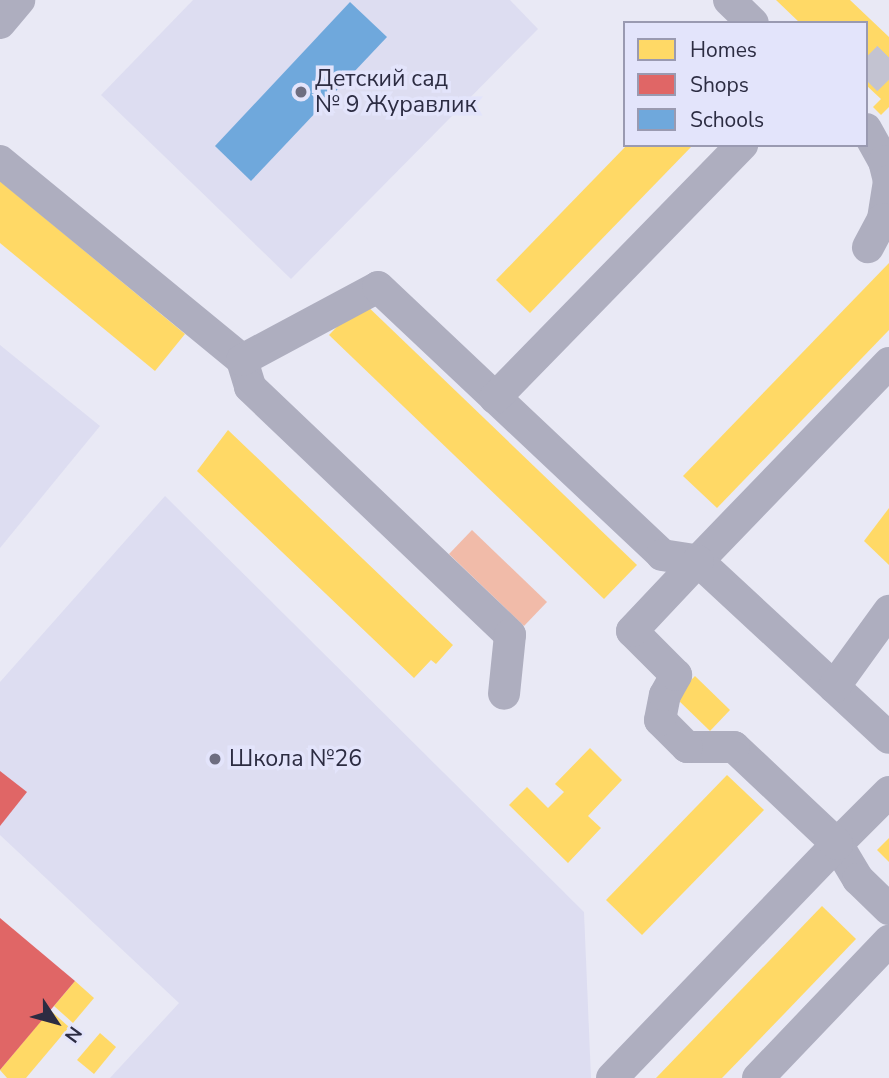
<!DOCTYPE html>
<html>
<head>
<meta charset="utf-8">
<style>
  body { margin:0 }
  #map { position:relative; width:889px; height:1078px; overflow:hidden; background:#e9e9f5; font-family:"Nunito Sans",sans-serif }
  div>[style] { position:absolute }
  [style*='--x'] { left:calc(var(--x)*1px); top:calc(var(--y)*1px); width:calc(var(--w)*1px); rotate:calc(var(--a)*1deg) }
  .built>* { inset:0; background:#ddddf1 }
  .green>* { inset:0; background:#f1bba9 }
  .homes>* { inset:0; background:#ffd966 }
  .shops>* { inset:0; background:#e06666 }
  .schools>* { inset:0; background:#6fa8dc }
  .minor-tunnel>* { height:32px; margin-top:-16px; transform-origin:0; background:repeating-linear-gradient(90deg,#c3c3d1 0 32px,transparent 0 48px) }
  .minor>* { height:32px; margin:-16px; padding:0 16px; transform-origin:16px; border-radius:16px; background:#aeaebf }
  .dots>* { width:19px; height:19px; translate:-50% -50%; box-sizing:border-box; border:4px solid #e3e4fb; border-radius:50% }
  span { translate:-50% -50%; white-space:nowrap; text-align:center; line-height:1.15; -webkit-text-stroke:7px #e3e4fb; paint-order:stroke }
  .poi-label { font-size:23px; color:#2c2c42 }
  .left { translate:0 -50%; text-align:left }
  .legend { position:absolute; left:623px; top:21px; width:245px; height:126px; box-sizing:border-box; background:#e3e4fb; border:2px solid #9a9ab1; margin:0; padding:9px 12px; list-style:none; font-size:21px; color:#2c2c42 }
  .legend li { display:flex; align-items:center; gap:14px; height:35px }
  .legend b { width:35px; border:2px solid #9a9ab1 }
  .north { position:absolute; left:21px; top:987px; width:70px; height:70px; -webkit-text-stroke:5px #e3e4fb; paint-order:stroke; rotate:126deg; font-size:19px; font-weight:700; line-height:28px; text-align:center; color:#2c2c42 }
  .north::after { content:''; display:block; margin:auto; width:24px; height:32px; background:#2c2c42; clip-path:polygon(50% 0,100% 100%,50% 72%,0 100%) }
</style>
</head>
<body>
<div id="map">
  <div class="built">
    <div style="clip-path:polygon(193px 0,510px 0,538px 29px,291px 279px,101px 95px)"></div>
    <div style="clip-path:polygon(0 345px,100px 426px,0 548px)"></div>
    <div style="clip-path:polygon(165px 496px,584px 912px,591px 1078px,110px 1078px,179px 1003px,0 835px,0 682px)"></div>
  </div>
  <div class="green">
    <div style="clip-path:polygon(472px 530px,547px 602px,524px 626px,449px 554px)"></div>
  </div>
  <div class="homes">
    <div style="clip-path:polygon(776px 0,850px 0,889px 37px,889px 107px,881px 115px,873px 107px,881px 99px,866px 85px,866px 23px,800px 23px)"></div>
    <div style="clip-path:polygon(627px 145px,693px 145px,530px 313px,496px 280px)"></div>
    <div style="clip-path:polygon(0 181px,185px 334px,155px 371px,0 243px)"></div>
    <div style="clip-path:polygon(889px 263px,889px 330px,717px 508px,683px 476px)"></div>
    <div style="clip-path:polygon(362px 301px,637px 565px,604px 599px,329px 335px)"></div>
    <div style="clip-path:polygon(228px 430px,453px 645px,436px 664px,431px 660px,414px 678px,197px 471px)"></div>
    <div style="clip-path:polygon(889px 508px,889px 565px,864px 541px)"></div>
    <div style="clip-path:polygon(695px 676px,730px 710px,710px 731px,675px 697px)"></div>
    <div style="clip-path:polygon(590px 748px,622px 780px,588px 816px,601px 828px,568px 863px,509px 805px,527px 787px,548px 808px,564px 792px,555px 784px)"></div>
    <div style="clip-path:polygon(727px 775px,764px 810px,642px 935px,606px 900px)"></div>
    <div style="clip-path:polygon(889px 838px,889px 862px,877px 850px)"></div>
    <div style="clip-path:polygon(822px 906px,856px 939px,784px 1014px,722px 1078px,656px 1078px)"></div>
    <div style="clip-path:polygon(75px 981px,94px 998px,73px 1023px,54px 1006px)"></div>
    <div style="clip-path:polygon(50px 1010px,69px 1027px,26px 1078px,7px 1078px,0 1070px)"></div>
    <div style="clip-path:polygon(100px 1033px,116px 1047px,94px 1074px,77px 1060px)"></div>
  </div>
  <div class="shops">
    <div style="clip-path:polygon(0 771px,27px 792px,0 826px)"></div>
    <div style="clip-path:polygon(0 918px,75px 981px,0 1070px)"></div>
  </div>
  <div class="schools">
    <div style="clip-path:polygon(350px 2px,387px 37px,251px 181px,215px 146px)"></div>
  </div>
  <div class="minor-tunnel">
    <div style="--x:866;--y:80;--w:33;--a:-45"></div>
  </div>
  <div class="minor">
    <div style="--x:729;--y:0;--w:33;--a:44"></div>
    <div style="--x:0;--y:23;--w:30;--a:-50"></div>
    <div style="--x:866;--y:129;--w:37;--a:61"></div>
    <div style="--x:884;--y:161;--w:21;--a:76"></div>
    <div style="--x:889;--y:181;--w:38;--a:99"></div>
    <div style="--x:883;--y:219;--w:32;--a:118"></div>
    <div style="--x:0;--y:161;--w:313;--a:39.4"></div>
    <div style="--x:242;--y:360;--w:28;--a:73"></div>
    <div style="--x:250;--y:387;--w:359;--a:43.6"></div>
    <div style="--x:510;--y:635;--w:59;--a:95.8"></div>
    <div style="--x:242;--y:360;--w:154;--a:-28.2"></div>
    <div style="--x:378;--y:287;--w:390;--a:43.3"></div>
    <div style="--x:662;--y:555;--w:36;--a:9"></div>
    <div style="--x:889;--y:363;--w:275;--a:134"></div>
    <div style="--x:698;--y:561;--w:260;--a:42.8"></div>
    <div style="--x:495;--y:398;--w:354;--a:-45.7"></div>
    <div style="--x:834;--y:687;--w:94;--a:-54.1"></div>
    <div style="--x:889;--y:792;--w:74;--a:135"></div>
    <div style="--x:837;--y:844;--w:41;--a:59"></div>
    <div style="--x:858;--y:879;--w:43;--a:44.1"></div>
    <div style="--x:612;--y:1078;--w:325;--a:-46.1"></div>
    <div style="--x:837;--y:844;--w:141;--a:-136.7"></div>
    <div style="--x:734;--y:747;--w:47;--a:180"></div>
    <div style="--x:687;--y:747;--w:38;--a:-135"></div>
    <div style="--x:660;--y:720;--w:25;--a:-79"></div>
    <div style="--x:665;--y:695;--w:23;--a:-61"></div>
    <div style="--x:676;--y:675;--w:62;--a:-135"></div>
    <div style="--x:632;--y:631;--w:96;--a:-46.7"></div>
    <div style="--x:758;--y:1078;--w:190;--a:-46.3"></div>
  </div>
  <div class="dots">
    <div style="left:301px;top:92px;background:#6e6e81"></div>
    <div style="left:215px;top:759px;background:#6e6e81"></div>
  </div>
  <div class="poi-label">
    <span class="left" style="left:315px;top:92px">Детский сад<br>№ 9 Журавлик</span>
    <span class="left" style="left:229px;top:759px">Школа №26</span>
  </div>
  <ul class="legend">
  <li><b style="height:19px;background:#ffd966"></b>Homes</li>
  <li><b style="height:19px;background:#e06666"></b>Shops</li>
  <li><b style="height:19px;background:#6fa8dc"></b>Schools</li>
  </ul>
  <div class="north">N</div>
</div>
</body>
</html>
